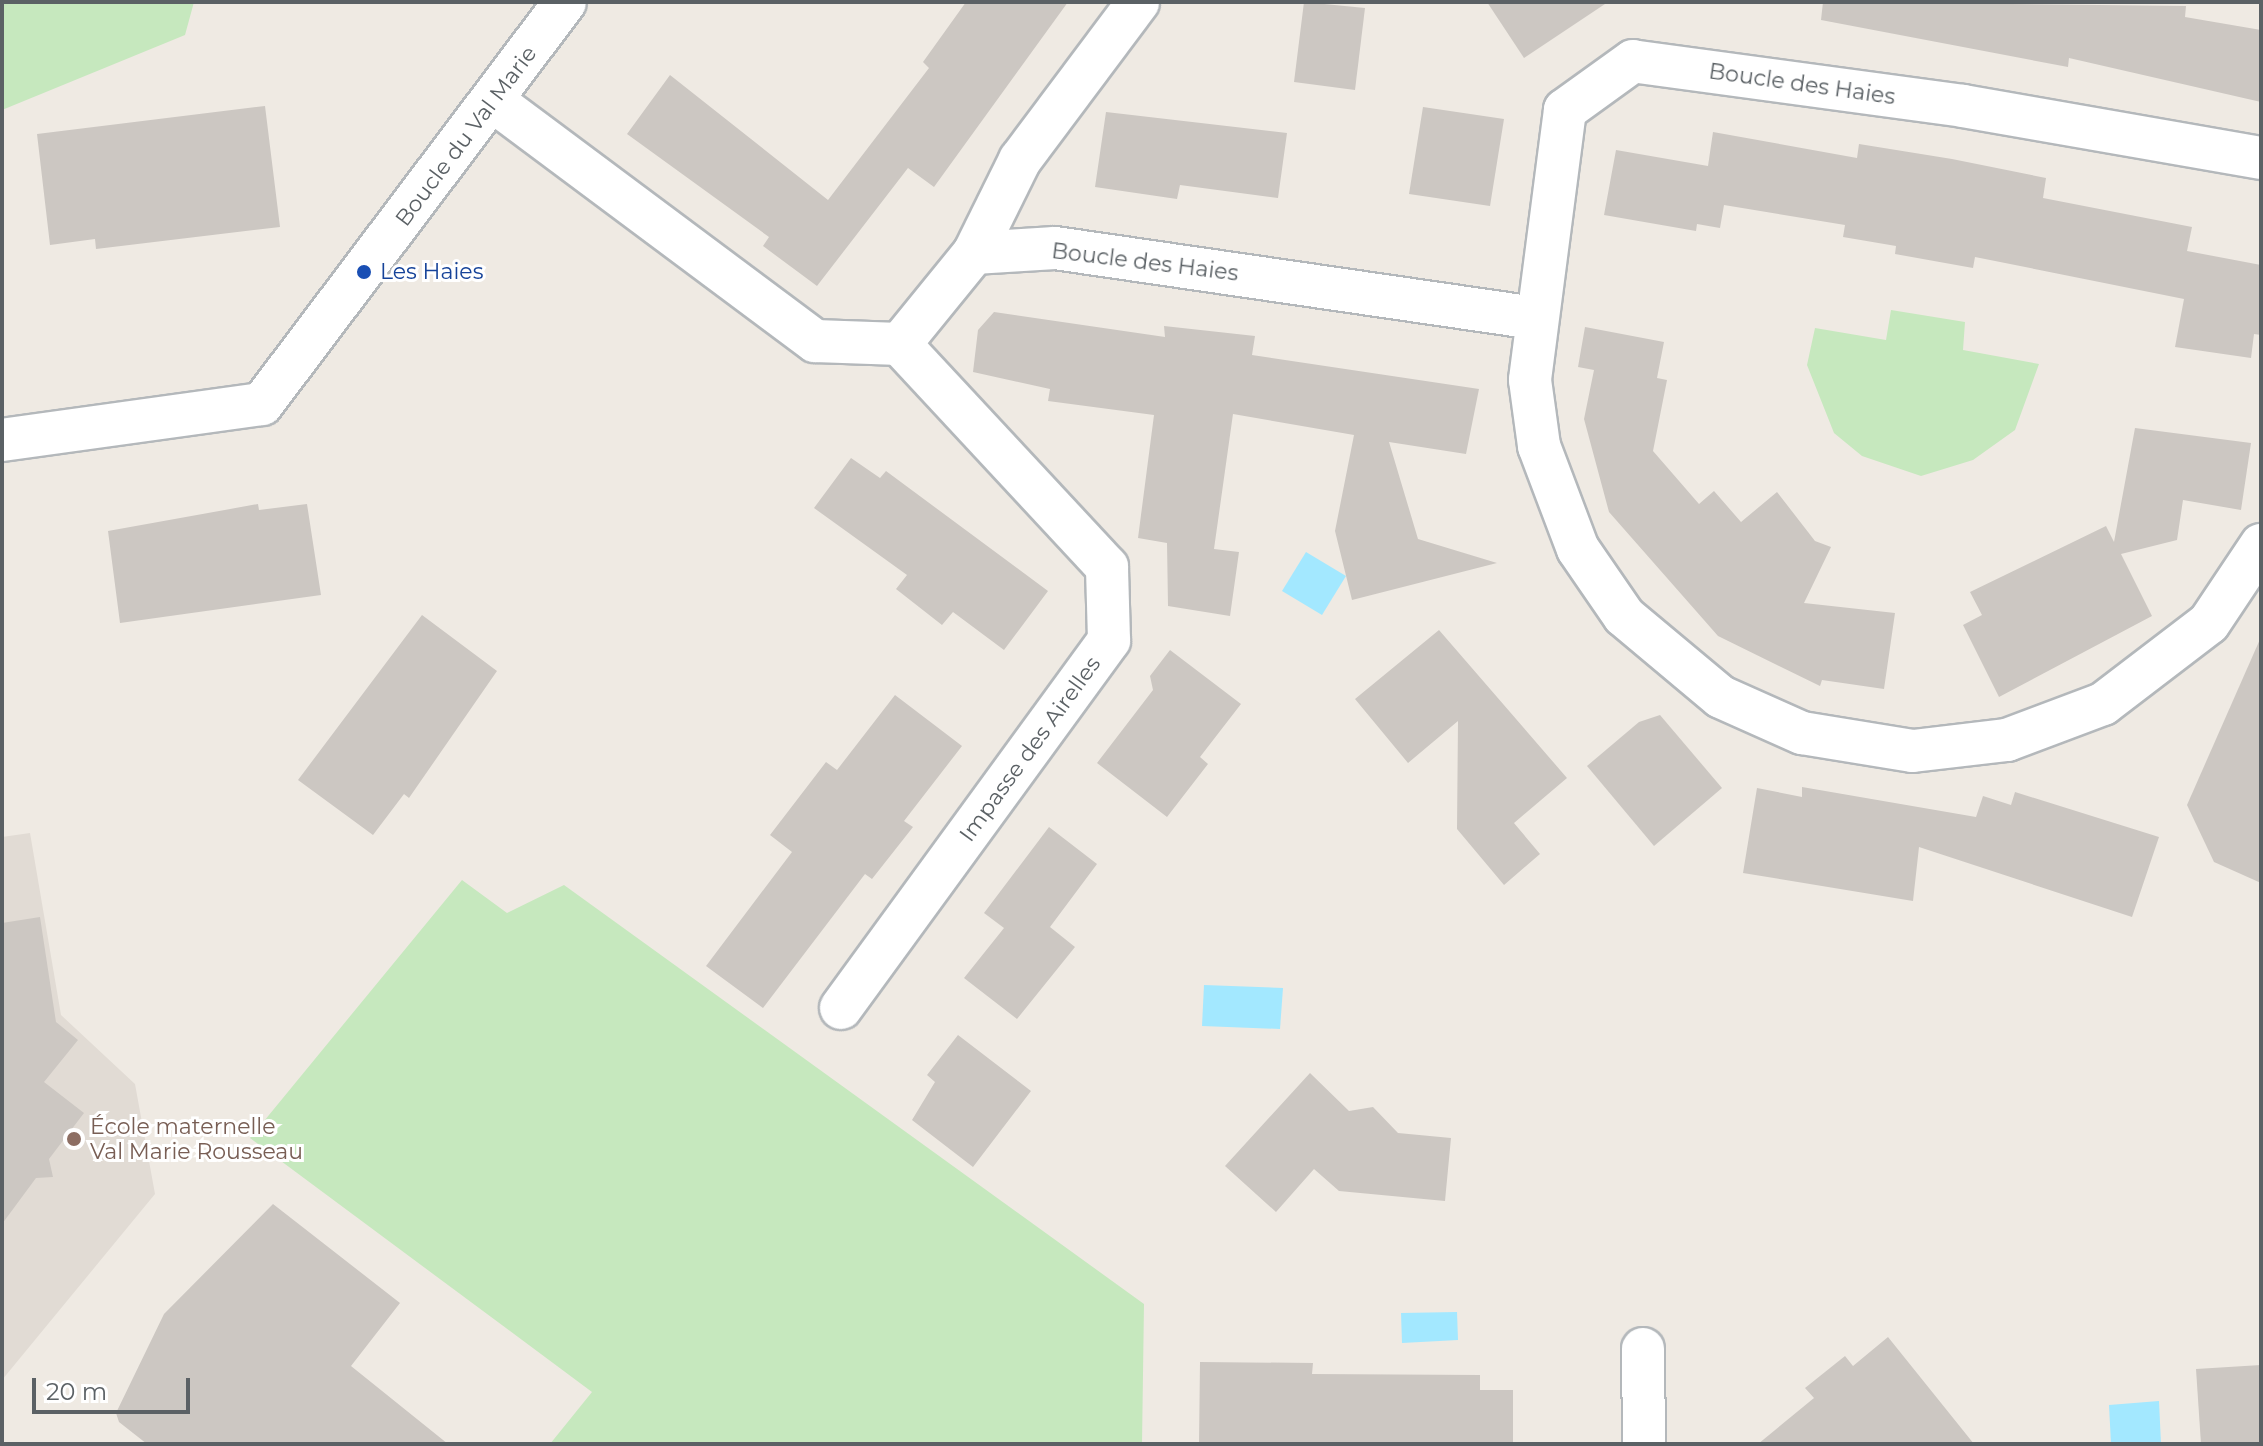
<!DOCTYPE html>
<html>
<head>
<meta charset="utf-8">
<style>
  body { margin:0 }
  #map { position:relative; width:2263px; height:1446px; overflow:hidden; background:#efeae3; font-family:Montserrat,sans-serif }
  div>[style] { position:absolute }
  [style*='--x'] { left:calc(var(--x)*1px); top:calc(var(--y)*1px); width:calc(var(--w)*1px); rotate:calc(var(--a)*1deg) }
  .education>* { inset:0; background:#e1dbd4 }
  .green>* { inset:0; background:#c6e8be }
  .water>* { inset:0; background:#a3e8ff }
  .building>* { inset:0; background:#ccc7c2 }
  .roads { filter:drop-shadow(2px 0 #b4b8bb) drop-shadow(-2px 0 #b4b8bb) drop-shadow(0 2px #b4b8bb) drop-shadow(0 -2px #b4b8bb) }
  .minor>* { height:42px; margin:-21px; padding:0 21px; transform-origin:21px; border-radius:21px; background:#fff }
  .dots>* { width:22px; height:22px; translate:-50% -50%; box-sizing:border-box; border:4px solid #fff; border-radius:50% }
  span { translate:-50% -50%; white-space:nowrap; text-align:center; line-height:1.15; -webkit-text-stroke:6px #fff; paint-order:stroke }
  .street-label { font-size:22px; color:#5b6165 }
  .transit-label { font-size:22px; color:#164399 }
  .left { translate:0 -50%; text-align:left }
  .education-label { font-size:22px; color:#785e54 }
  .frame { position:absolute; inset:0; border:4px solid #5b6165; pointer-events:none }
  .scale { position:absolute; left:32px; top:1378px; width:158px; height:36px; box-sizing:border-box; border:4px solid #5b6165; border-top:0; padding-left:10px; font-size:24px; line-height:28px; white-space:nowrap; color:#5b6165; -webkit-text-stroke:6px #fff; paint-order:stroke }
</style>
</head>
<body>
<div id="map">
  <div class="education">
    <div style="clip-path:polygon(30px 833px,61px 1015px,135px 1084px,155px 1194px,2px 1380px,2px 837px)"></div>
  </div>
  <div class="green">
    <div style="clip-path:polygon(2px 2px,194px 2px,185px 35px,2px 110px)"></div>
    <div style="clip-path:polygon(1891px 310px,1965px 322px,1963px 350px,2039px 364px,2015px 430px,1973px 460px,1921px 476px,1862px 456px,1834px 433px,1807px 365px,1815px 328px,1886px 340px)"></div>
    <div style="clip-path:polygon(462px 880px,507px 913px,564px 885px,1144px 1304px,1142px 1444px,550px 1444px,592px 1392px,250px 1138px)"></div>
  </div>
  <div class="water">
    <div style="clip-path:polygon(1306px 552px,1346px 576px,1322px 615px,1282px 591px)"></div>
    <div style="clip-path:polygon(1204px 985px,1283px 988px,1280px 1029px,1202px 1026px)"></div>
    <div style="clip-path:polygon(1457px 1312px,1458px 1340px,1402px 1343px,1401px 1313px)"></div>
    <div style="clip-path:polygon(2159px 1401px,2161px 1444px,2111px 1444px,2109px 1405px)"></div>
  </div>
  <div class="building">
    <div style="clip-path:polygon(966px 2px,1068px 2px,934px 187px,908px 168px,817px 286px,763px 246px,769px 237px,627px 134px,670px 75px,828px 200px,929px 68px,923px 62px)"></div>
    <div style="clip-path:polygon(1304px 2px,1365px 8px,1355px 90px,1294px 82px)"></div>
    <div style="clip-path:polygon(1487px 2px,1608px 2px,1524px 58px)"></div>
    <div style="clip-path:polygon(1823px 2px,2186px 6px,2185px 17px,2261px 30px,2261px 102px,2069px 58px,2068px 67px,1821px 20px)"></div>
    <div style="clip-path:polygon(265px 106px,280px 227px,96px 249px,95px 239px,50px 245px,37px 134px)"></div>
    <div style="clip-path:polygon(1423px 107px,1504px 119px,1490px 206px,1409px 194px)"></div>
    <div style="clip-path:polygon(1106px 112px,1287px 133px,1278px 198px,1180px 185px,1177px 199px,1095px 187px)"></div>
    <div style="clip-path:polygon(1713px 132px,1857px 158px,1859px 144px,1952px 159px,2046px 178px,2043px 198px,2192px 227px,2187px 251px,2261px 265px,2261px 335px,2254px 334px,2251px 358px,2175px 347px,2184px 299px,1975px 257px,1973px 268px,1895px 254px,1896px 246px,1843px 237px,1845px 225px,1724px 205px,1720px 228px,1697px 224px,1696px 231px,1604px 215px,1616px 150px,1708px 166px)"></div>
    <div style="clip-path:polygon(994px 312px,1165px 337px,1164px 326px,1255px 336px,1252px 355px,1479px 389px,1466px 454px,1389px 442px,1418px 539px,1497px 563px,1352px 600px,1335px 531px,1354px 435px,1233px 414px,1214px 549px,1239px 552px,1230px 616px,1168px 606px,1167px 543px,1138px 538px,1154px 415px,1048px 401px,1050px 389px,973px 372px,978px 330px)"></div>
    <div style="clip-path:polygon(1585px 327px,1664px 342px,1657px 378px,1667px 380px,1653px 451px,1699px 504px,1714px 491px,1741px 522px,1777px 492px,1815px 541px,1831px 547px,1804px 603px,1895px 613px,1884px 689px,1822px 680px,1820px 686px,1718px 636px,1609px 512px,1584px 419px,1594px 370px,1578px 367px)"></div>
    <div style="clip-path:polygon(2135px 428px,2251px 443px,2241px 510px,2183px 500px,2177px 540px,2121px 554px,2152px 616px,1999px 697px,1963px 625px,1982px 615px,1970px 592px,2106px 526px,2114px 542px)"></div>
    <div style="clip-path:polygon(851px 458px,880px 478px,886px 471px,1048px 591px,1004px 650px,953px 612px,942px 625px,896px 589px,907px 575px,814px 508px)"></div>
    <div style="clip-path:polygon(258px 504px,259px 510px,307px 504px,321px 595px,120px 623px,108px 531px)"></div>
    <div style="clip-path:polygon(422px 615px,497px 671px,409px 798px,404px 794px,373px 835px,298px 780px)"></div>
    <div style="clip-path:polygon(1439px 630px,1567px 778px,1514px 823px,1540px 854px,1504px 885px,1457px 829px,1458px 721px,1408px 763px,1355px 699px)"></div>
    <div style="clip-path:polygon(2261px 637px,2261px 883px,2214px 862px,2187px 805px)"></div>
    <div style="clip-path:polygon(1170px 650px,1241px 704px,1200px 757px,1208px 764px,1167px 817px,1097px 763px,1153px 690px,1150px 676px)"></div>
    <div style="clip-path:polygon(895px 695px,962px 746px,904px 821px,913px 827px,872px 879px,865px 874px,763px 1008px,706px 966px,792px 852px,770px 835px,826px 762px,837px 770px)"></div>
    <div style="clip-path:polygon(1660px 715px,1722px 788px,1654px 846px,1587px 766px,1639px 722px)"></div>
    <div style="clip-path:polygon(1802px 787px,1976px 817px,1983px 796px,2011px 805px,2015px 792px,2159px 837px,2132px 917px,1919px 847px,1913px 901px,1743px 873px,1757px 788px,1802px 797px)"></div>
    <div style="clip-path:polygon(1049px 827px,1097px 864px,1050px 927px,1075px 947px,1017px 1019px,964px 978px,1004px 928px,984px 913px)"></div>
    <div style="clip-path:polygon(40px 917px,56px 1022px,78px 1040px,44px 1082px,84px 1113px,49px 1159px,53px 1177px,36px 1178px,2px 1224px,2px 923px)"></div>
    <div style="clip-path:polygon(958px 1035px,1031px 1091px,973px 1167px,912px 1120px,935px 1082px,927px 1075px)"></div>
    <div style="clip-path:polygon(1310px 1073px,1349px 1111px,1373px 1107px,1398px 1133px,1451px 1138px,1445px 1201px,1339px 1191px,1314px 1169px,1276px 1212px,1225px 1166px)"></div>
    <div style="clip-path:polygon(273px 1204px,400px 1303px,351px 1366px,448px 1444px,147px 1444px,119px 1422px,116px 1413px,164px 1314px)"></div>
    <div style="clip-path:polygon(1888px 1337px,1974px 1444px,1758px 1444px,1814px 1398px,1805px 1388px,1845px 1356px,1853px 1366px)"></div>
    <div style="clip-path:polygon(1200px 1362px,1313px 1363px,1312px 1374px,1480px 1375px,1480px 1390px,1513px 1390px,1513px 1444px,1199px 1444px)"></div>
    <div style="clip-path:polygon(2261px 1365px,2261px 1444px,2201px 1444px,2196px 1369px)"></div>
  </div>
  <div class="roads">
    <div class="minor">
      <div style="--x:493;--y:101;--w:402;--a:36.7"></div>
      <div style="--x:815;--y:341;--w:85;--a:2"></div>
      <div style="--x:900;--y:344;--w:117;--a:-50.9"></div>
      <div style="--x:974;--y:253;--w:81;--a:-3.5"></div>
      <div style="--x:1055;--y:248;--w:483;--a:8.3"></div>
      <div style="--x:2261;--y:158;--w:302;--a:-170.1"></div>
      <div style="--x:1964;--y:106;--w:334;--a:-172.3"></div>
      <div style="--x:1633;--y:61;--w:84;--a:144.2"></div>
      <div style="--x:1565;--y:110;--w:272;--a:97.4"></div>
      <div style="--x:1530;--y:380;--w:67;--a:82.2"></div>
      <div style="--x:1539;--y:446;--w:110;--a:69.3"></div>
      <div style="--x:1578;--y:549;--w:81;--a:55.5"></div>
      <div style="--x:1624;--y:616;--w:126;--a:39.9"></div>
      <div style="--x:1721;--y:697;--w:89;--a:24"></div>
      <div style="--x:1802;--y:733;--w:112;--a:9.2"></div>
      <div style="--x:1913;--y:751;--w:95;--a:-6.7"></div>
      <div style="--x:2007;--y:740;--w:103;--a:-20.6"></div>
      <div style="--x:2103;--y:704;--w:133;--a:-37.4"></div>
      <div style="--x:2209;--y:623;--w:94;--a:-56.3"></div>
      <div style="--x:974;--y:253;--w:104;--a:-63.7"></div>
      <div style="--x:1020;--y:160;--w:197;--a:-53.2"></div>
      <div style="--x:2;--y:440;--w:262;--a:-7.9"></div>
      <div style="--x:262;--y:404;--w:503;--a:-52.99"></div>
      <div style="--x:841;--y:1008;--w:455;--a:-53.9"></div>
      <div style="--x:1109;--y:640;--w:73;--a:-91.6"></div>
      <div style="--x:1107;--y:567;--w:304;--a:-132.9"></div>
      <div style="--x:1643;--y:1349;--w:95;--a:89.4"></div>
    </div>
  </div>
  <div class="dots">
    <div style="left:364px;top:272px;background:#1a4fb4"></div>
    <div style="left:74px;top:1139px;background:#8d6e63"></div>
  </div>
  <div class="street-label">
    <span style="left:1802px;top:84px;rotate:8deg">Boucle des Haies</span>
    <span style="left:466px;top:136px;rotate:-53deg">Boucle du Val Marie</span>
    <span style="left:1145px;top:262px;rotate:7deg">Boucle des Haies</span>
    <span style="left:1030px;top:749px;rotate:-54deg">Impasse des Airelles</span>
  </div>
  <div class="transit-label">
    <span class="left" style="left:380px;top:272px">Les Haies</span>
  </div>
  <div class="education-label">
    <span class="left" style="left:90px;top:1139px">École maternelle<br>Val Marie Rousseau</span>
  </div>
  <div class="frame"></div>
  <div class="scale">20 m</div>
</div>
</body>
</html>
